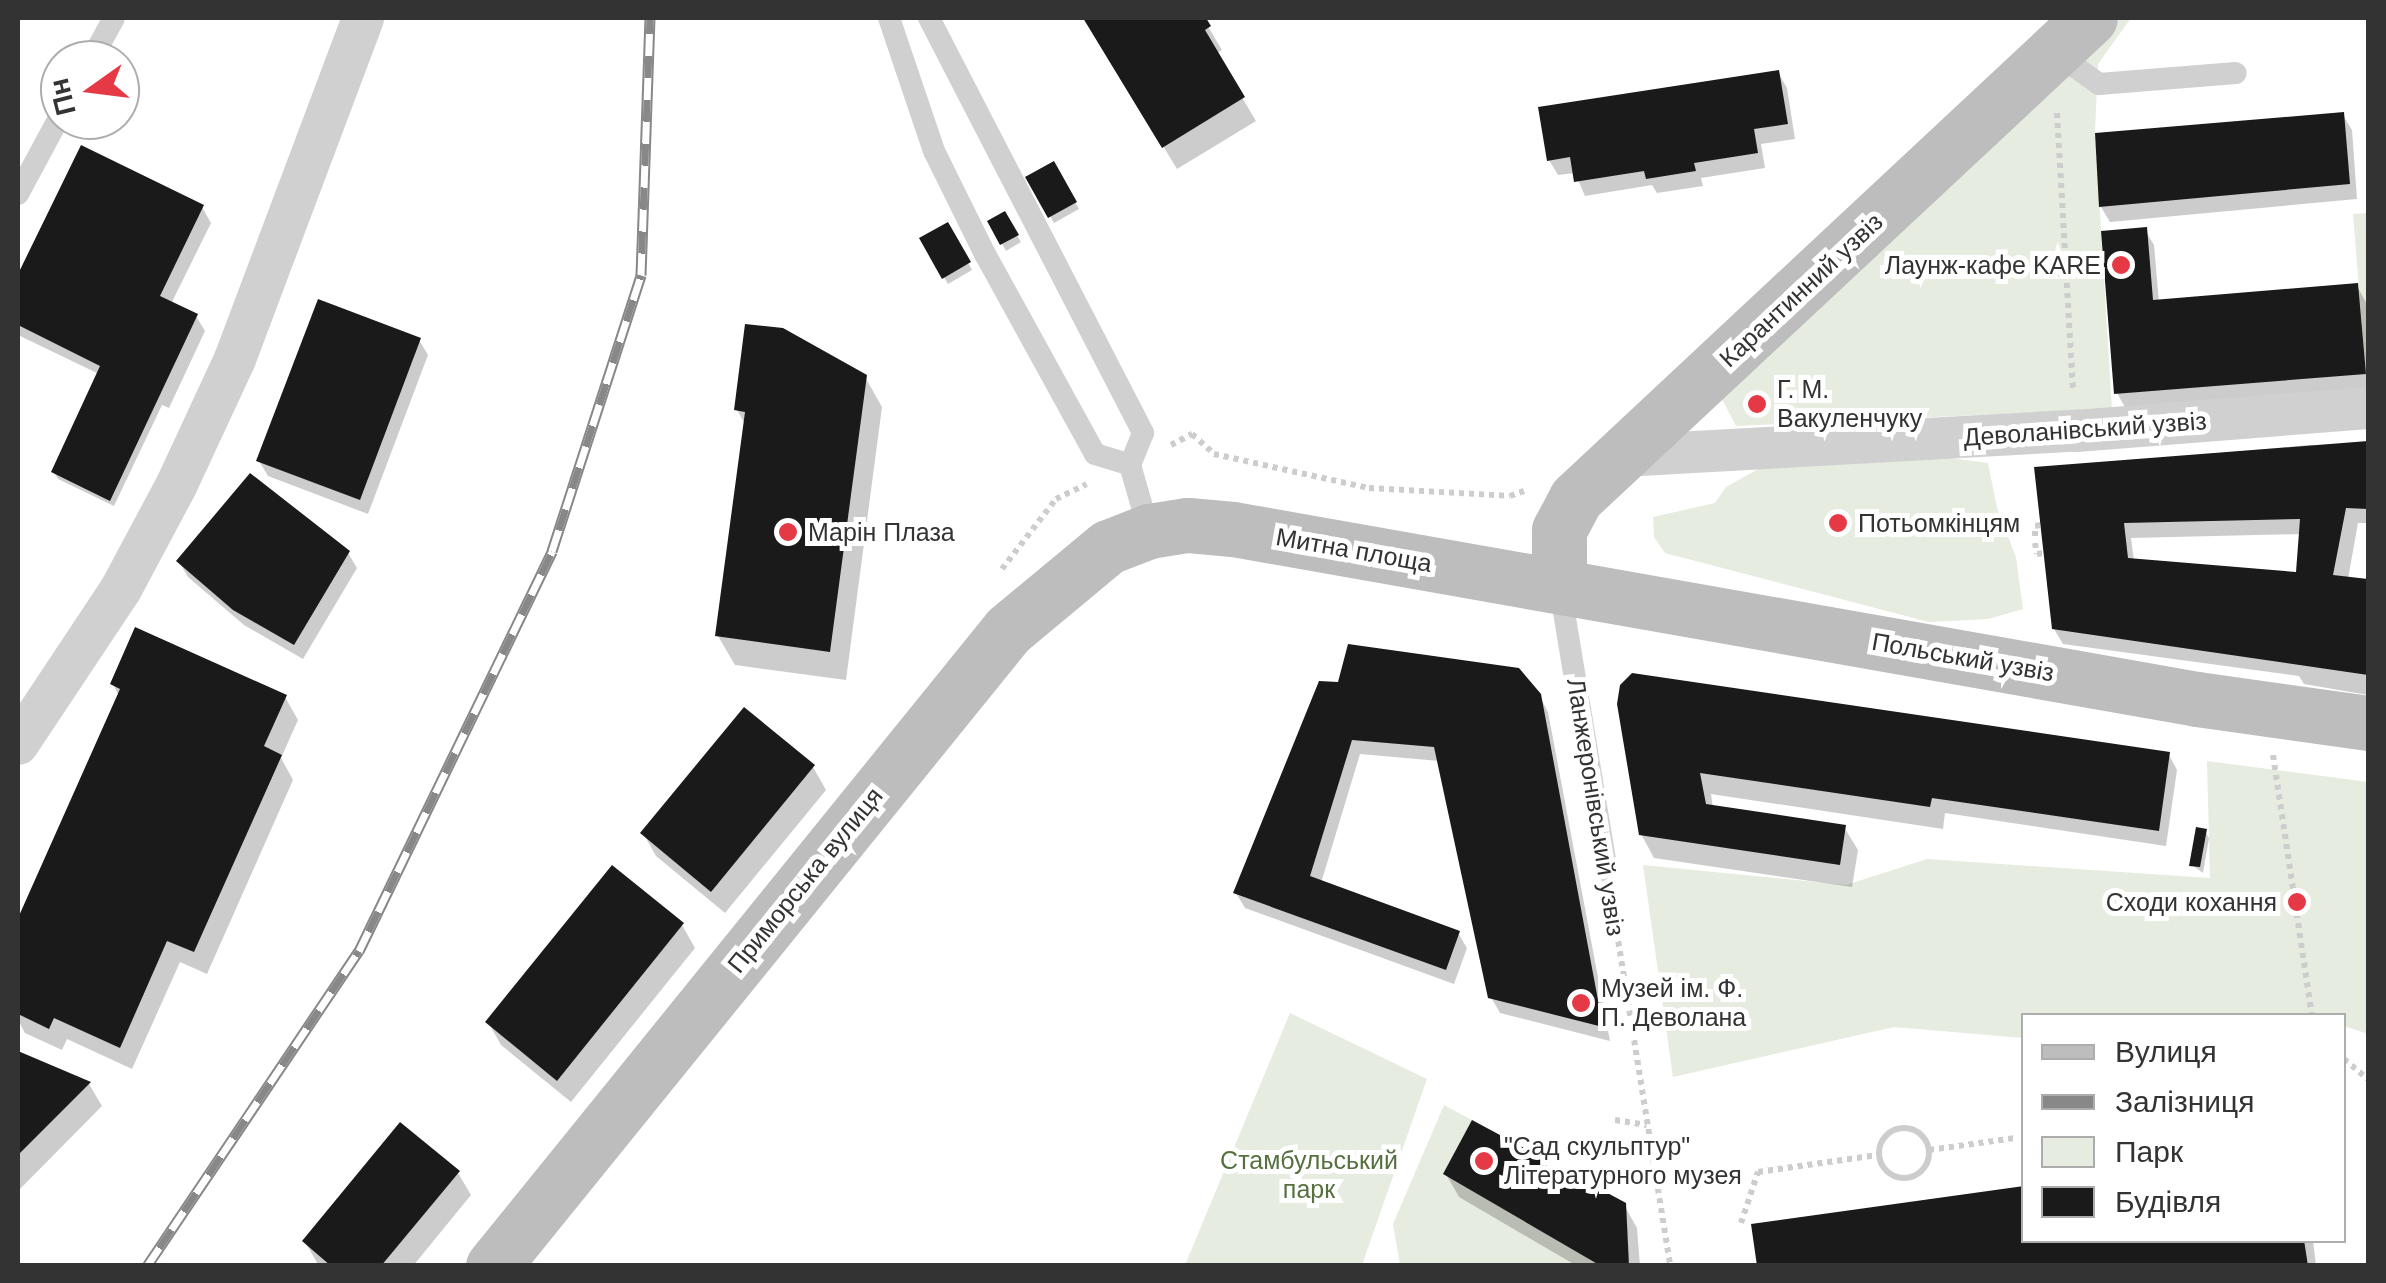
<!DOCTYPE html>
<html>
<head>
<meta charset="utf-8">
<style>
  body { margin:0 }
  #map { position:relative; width:2386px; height:1283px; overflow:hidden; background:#fff; font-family:Arial,sans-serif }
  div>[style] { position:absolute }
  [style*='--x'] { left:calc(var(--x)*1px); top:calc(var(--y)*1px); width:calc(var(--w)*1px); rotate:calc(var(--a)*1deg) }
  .green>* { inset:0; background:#e6ecdf }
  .shadow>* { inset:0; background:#0003 }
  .building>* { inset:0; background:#1a1a1a }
  .path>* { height:6px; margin-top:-3px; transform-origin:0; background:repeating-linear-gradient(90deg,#cdcdcd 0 5px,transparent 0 10px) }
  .path>.ring { margin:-3px; padding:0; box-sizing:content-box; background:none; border:6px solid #cdcdcd; border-radius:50% }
  .lane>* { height:22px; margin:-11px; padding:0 11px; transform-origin:11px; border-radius:11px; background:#d0d0d0 }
  .street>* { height:42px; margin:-21px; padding:0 21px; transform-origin:21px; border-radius:21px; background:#d0d0d0 }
  .secondary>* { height:55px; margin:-27.5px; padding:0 27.5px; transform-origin:27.5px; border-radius:27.5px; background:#bdbdbd }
  .rail>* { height:11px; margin-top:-5.5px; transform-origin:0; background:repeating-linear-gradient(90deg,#fff 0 22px,#888 0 44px); box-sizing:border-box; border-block:2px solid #888 }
  .dots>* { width:28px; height:28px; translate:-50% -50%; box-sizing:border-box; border:5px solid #fff; border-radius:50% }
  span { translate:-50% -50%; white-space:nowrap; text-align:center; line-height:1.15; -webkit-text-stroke:10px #fff; paint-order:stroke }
  .poi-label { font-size:25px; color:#333 }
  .right { translate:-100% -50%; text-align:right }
  .left { translate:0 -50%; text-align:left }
  .street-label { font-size:25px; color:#333 }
  .park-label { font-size:25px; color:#56703f }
  .frame { position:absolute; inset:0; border:20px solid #333; pointer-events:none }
  .legend { position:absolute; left:2021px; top:1013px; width:325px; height:230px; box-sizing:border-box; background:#fff; border:2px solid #adadad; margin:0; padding:12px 18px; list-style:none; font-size:30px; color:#333 }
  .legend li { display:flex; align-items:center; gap:20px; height:50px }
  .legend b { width:50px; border:2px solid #adadad }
  .north { position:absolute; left:40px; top:40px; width:100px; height:100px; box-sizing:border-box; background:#fff; border:2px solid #adadad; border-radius:50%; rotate:256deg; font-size:28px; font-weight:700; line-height:40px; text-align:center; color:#333 }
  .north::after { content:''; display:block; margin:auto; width:35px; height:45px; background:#e63946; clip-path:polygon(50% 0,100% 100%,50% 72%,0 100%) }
</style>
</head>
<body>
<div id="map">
  <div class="green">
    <div style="clip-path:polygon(2094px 18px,2131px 18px,2098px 64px,2095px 133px,2112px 409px,1736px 426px,1721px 397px)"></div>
    <div style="clip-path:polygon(2368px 213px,2368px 374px,2366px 374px,2353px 214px)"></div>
    <div style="clip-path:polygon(1914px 453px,1988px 463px,1997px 508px,2016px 557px,2023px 609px,1988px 619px,1929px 622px,1665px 553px,1654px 537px,1653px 517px,1715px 503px,1726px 487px,1760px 468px)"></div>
    <div style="clip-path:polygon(2207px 761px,2368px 782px,2368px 1034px,2344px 1026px,2344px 1016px,2024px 1016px,2023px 1038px,1894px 1027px,1673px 1077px,1643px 865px,1846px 885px,1927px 859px,2210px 878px)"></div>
    <div style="clip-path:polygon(1290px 1013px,1427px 1079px,1362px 1265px,1185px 1265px)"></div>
    <div style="clip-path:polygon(1444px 1105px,1626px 1203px,1629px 1265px,1400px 1265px,1393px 1224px)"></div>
  </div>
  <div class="shadow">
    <div style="clip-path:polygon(1085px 18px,1203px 18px,1222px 50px,1216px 54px,1256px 121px,1177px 169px)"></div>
    <div style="clip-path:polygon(1778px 72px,1787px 88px,1795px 139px,1761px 144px,1765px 168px,1701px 178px,1703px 186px,1657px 193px,1652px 185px,1585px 196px,1575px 173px,1558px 175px,1549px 160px)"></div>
    <div style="clip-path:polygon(2343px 115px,2352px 130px,2357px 199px,2110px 222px,2101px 207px)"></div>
    <div style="clip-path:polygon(82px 148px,202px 207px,211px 223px,171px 304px,196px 316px,205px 331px,169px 408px,162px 405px,114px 506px,58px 479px,54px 472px,99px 374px,18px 335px,18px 280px)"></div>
    <div style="clip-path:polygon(1053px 164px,1079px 209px,1054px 223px,1029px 178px)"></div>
    <div style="clip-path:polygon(1004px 214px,1021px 242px,1006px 251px,990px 222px)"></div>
    <div style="clip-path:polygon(947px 225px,972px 270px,948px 284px,922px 239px)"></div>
    <div style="clip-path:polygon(2145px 230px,2154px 245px,2159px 302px,2357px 286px,2368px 306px,2368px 397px,2130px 416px,2117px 393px)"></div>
    <div style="clip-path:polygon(419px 340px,428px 355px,368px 514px,268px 476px,259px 461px)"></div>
    <div style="clip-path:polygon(865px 377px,882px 407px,846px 680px,735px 665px,718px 636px,746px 426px,737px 410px)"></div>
    <div style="clip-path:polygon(evenodd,2368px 444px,2368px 523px,2358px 523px,2348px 579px,2368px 581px,2368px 695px,2304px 684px,2299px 676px,2063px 644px,2054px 629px,2037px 469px,2310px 445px,2368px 444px,2303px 534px,2298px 581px,2134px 561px,2131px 538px,2303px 534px)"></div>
    <div style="clip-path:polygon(348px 553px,357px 568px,303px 659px,244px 625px,188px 577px,179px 562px)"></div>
    <div style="clip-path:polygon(113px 684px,285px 697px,298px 720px,281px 758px,293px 780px,207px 974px,180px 962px,132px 1069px,67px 1039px,62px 1050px,25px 1033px,18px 1020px,18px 924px,119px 696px)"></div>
    <div style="clip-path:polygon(1321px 684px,1539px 695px,1548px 712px,1610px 1041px,1500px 1013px,1491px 997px,1439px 761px,1360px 754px,1321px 883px,1458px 933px,1467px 948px,1454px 984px,1245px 908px,1236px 893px)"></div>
    <div style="clip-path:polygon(1620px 693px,2169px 755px,2177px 770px,2166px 846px,1945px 813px,1943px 829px,1711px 794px,1713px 808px,1844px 827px,1858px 850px,1852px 887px,1654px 858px,1641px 834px)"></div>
    <div style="clip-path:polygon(813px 767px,826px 790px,725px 913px,656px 856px,643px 833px)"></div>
    <div style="clip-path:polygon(2205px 831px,2209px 838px,2203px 873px,2192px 865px)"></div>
    <div style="clip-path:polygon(682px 925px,695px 948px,571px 1102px,501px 1045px,488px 1022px)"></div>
    <div style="clip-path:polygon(18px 1053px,89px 1084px,102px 1106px,18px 1191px)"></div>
    <div style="clip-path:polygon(458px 1173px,471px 1195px,413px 1266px,319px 1266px,305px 1242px)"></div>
    <div style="clip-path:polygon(1446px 1174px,1624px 1205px,1637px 1228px,1640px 1266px,1577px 1266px,1459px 1197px)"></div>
    <div style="clip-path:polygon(2024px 1240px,2313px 1240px,2316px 1266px,1759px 1266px)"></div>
  </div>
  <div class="building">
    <div style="clip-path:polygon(1083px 18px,1206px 18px,1211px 26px,1205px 30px,1245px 97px,1162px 148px)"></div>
    <div style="clip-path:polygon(1779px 70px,1788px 124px,1754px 129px,1758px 153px,1694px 163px,1696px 171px,1646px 179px,1644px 171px,1574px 182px,1570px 157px,1547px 161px,1538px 107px)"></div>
    <div style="clip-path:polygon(2344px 112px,2350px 184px,2099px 207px,2095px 133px)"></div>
    <div style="clip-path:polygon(81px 145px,204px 205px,160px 296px,198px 314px,110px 501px,51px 472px,100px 366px,18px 325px,18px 274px)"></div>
    <div style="clip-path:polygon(1054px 161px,1077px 202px,1048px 218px,1025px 177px)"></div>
    <div style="clip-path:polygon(1005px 211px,1019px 235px,1000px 245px,987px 221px)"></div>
    <div style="clip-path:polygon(948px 222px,971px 262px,942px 279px,919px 238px)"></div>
    <div style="clip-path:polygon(2147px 227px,2153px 300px,2358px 283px,2366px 374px,2114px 394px,2101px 231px)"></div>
    <div style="clip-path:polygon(318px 299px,421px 338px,360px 500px,256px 461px)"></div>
    <div style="clip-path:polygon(745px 324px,783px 328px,867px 375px,830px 652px,715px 636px,745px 412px,734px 410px)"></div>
    <div style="clip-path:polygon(evenodd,2368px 441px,2368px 509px,2346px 508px,2333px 575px,2368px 579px,2368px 675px,2052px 629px,2034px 467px,2368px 441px,2300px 519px,2296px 572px,2128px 558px,2124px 523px,2300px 519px)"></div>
    <div style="clip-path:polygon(250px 473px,350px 551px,294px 645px,233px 610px,176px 561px)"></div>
    <div style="clip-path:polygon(135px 627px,287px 695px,264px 746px,282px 755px,194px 952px,167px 941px,120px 1048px,54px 1018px,49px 1029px,18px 1014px,18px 918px,120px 689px,110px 684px)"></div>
    <div style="clip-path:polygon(1348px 644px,1519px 668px,1541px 694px,1603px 1027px,1488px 998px,1434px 747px,1352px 740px,1310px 876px,1460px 931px,1446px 970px,1233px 893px,1319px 681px,1338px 682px)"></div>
    <div style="clip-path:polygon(1632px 673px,2170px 752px,2159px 831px,1932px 798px,1930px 807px,1700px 773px,1706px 804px,1846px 825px,1840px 865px,1639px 835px,1617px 704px,1620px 685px)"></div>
    <div style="clip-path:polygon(744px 707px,815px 765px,711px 892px,640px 833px)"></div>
    <div style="clip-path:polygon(2196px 827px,2207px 829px,2200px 867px,2189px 866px)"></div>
    <div style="clip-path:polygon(612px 865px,684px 923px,557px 1081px,485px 1022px)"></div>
    <div style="clip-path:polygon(18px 1051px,91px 1082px,18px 1155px)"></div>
    <div style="clip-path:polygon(1472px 1120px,1626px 1203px,1629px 1266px,1601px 1266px,1443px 1174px)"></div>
    <div style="clip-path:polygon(400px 1122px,460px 1171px,381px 1266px,331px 1266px,302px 1241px)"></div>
    <div style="clip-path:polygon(2024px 1186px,2024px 1240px,2304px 1240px,2308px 1266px,1757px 1266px,1751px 1224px)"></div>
  </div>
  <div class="path">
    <div style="--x:2057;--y:113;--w:277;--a:86.7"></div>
    <div style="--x:1171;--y:445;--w:24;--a:-28"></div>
    <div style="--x:1192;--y:434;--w:30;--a:42"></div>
    <div style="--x:1214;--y:454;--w:159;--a:12.4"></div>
    <div style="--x:1369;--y:488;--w:141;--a:3.2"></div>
    <div style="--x:1510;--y:496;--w:15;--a:-20"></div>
    <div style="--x:2035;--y:536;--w:10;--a:-90"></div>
    <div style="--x:2035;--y:526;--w:6;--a:-9"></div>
    <div style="--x:2035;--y:543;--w:11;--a:80"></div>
    <div style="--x:2037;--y:554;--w:7;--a:-8"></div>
    <div style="--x:1002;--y:569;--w:88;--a:-52.4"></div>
    <div style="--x:1056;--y:499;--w:34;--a:-26"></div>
    <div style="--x:2273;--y:755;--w:264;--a:81.5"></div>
    <div style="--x:1612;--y:902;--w:369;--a:80.9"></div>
    <div style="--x:2344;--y:1059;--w:31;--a:40"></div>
    <div style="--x:1615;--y:1120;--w:32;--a:9"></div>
    <div class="ring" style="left:1879px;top:1128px;width:44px;height:44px"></div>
    <div style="--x:1929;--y:1150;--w:87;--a:-7.9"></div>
    <div style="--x:1741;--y:1223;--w:54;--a:-71.6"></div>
    <div style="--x:1758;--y:1172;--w:121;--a:-8.1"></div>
  </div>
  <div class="lane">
    <div style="--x:889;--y:18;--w:140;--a:71.3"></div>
    <div style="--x:934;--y:151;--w:115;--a:63.7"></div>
    <div style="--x:985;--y:254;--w:228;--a:61.2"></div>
    <div style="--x:1095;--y:454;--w:37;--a:17"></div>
    <div style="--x:929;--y:18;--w:467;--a:62.7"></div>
    <div style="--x:1143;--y:433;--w:35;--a:112"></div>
    <div style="--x:1130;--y:465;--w:69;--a:73.9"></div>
    <div style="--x:2056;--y:53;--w:53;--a:35.8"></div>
    <div style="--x:2099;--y:84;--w:137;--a:-4.6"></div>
    <div style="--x:91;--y:60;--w:48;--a:-61.3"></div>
    <div style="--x:18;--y:194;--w:89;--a:-61.7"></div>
    <div style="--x:1560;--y:588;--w:287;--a:80.6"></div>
  </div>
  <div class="street">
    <div style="--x:1622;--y:456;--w:455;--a:-3.2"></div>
    <div style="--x:2076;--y:431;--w:293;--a:-4.5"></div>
    <div style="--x:18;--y:744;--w:186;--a:-56.4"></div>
    <div style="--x:121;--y:589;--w:119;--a:-61.9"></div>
    <div style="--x:177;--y:484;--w:138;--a:-65.1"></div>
    <div style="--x:235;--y:359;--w:364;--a:-69.4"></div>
  </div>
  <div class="secondary">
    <div style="--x:1559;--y:585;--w:55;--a:-90"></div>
    <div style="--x:1559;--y:530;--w:36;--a:-62"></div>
    <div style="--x:1576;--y:498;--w:703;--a:-43.04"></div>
    <div style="--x:493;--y:1266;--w:818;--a:-51"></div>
    <div style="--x:1008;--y:630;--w:130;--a:-39.7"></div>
    <div style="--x:1108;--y:547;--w:44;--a:-21.3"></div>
    <div style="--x:1149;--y:531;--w:39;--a:-9"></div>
    <div style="--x:1188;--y:525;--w:45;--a:5.1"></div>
    <div style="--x:1233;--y:529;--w:979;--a:10"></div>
    <div style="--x:2197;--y:699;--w:173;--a:8"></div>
  </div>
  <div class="rail">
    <div style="--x:147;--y:1266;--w:380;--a:-56.1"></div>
    <div style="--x:359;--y:951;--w:444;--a:-64.2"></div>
    <div style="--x:552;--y:551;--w:290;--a:-72.1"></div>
    <div style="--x:641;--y:275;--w:257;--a:-88"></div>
  </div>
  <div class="dots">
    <div style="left:2121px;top:265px;background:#e63946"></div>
    <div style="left:1757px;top:404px;background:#e63946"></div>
    <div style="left:1838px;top:523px;background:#e63946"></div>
    <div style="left:788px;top:532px;background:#e63946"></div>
    <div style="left:2297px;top:902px;background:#e63946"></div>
    <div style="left:1581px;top:1003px;background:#e63946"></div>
    <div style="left:1484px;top:1161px;background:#e63946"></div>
  </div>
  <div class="poi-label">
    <span class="right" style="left:2101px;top:265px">Лаунж-кафе KARE</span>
    <span class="left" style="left:1777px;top:404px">Г. М.<br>Вакуленчуку</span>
    <span class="left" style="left:1858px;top:523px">Потьомкінцям</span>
    <span class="left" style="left:808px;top:532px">Марін Плаза</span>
    <span class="right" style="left:2277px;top:902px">Сходи кохання</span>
    <span class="left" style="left:1601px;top:1003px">Музей ім. Ф.<br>П. Деволана</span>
    <span class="left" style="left:1504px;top:1161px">"Сад скульптур"<br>Літературного музея</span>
  </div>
  <div class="street-label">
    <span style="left:1801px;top:290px;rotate:-43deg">Карантинний узвіз</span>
    <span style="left:2085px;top:429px;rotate:-4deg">Деволанівський узвіз</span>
    <span style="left:1354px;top:550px;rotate:10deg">Митна площа</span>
    <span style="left:1963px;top:657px;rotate:10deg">Польський узвіз</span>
    <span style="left:1596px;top:807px;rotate:81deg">Ланжеронівський узвіз</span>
    <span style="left:805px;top:880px;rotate:-51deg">Приморська вулиця</span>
  </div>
  <div class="park-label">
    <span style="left:1309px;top:1175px">Стамбульський<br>парк</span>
  </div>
  <div class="frame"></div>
  <ul class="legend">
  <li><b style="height:12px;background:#bdbdbd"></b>Вулиця</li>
  <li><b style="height:12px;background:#888"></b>Залізниця</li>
  <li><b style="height:28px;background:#e6ecdf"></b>Парк</li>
  <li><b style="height:28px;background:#1a1a1a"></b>Будівля</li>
  </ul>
  <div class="north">Пн</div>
</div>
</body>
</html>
